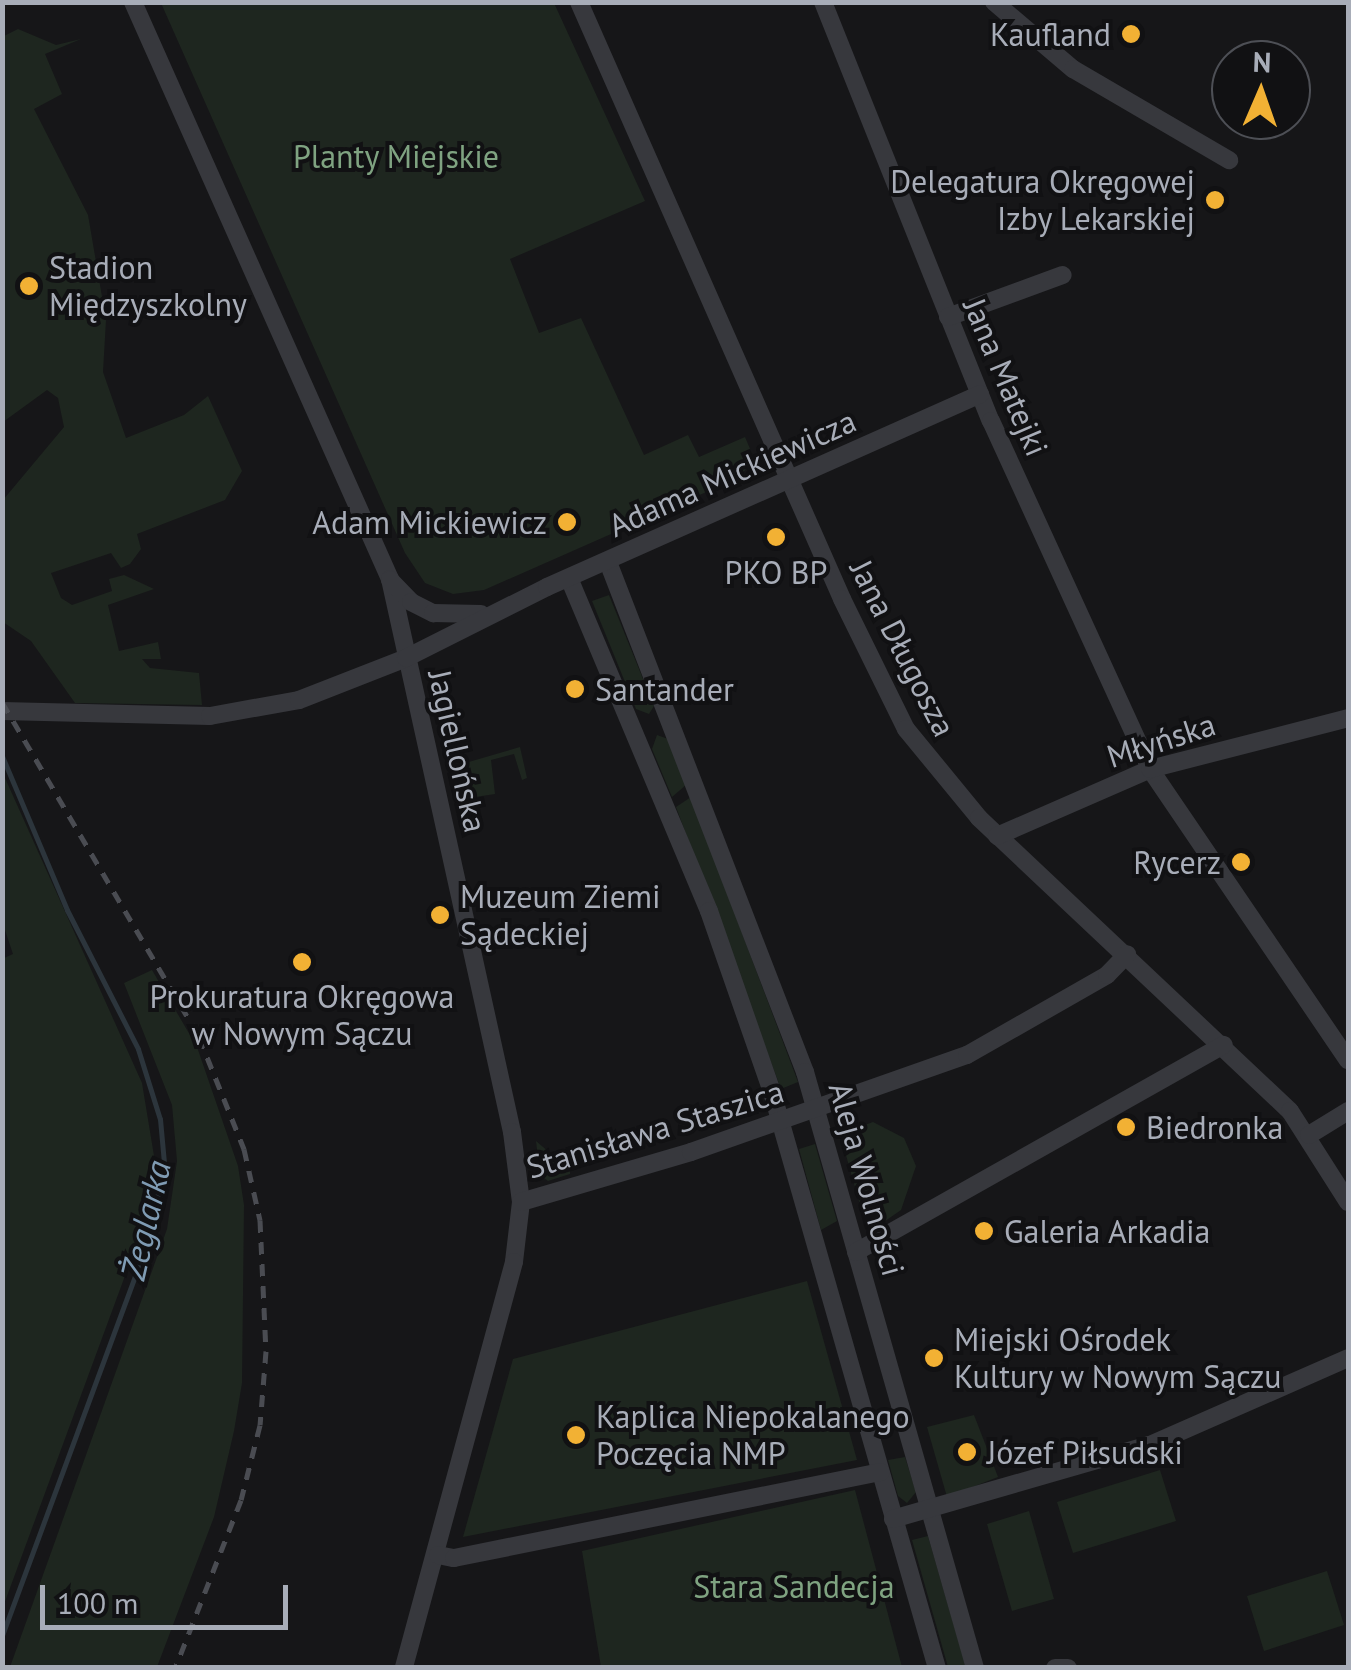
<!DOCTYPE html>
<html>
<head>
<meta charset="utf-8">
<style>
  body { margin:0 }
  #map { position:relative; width:1351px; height:1670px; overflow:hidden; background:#161618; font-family:"PT Sans",sans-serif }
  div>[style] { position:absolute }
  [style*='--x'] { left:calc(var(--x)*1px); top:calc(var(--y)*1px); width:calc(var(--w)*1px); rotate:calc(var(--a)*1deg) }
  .green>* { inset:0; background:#1e261f }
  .stream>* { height:5px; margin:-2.5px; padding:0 2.5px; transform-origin:2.5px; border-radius:2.5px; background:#2c353c }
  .minor>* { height:18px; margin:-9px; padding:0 9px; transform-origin:9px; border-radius:9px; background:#37383d }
  .rail>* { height:5px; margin-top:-2.5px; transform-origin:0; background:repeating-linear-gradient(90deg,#4a4c52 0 12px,transparent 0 22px) }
  .dots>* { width:28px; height:28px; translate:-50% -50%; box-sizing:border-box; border:5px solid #111113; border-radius:50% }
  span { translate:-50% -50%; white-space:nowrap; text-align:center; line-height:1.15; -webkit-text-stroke:8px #111113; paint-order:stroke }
  .poi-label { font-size:32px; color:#a8adb8 }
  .right { translate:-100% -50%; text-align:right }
  .left { translate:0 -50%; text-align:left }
  .park-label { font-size:32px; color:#7fa381 }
  .street-label { font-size:32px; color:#a8adb8 }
  .water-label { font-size:35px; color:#7f9bb3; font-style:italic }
  .frame { position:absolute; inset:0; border:5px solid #a8adb8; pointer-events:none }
  .north { position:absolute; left:1211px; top:40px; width:100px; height:100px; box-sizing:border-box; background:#111113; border:2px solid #4d4f55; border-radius:50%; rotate:2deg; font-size:28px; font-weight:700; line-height:40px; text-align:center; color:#a8adb8 }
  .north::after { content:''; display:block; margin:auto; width:35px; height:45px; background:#f2b134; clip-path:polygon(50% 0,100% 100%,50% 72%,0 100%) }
  .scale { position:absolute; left:40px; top:1585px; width:248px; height:45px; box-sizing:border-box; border:5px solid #a8adb8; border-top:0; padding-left:12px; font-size:30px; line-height:35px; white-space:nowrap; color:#a8adb8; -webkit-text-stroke:8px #111113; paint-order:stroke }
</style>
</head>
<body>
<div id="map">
  <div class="green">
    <div style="clip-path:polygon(161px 3px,554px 3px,645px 201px,510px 259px,539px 333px,581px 318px,644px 455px,688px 435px,699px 457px,745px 437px,754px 458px,751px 466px,729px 482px,484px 590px,453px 594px,425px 583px,405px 553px)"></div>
    <div style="clip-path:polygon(18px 29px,56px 45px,81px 39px,45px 54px,62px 94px,34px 109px,88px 215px,106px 320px,103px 372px,126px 438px,184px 415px,208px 396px,242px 471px,225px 500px,137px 534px,141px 549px,130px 564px,121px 568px,111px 553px,51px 573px,61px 598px,72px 605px,112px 591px,109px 579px,124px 575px,154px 589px,108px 605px,119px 651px,158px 642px,161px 659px,142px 659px,150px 668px,199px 673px,202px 705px,75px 703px,31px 641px,3px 622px,3px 500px,64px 427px,58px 398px,47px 390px,3px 422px,2px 37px)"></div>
    <div style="clip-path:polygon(609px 595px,654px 706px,649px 714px,636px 709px,592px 601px)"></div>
    <div style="clip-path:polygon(657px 735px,668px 739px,686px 785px,672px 797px,652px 749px)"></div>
    <div style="clip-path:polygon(520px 747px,527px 778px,522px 780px,514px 754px,491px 760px,495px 794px,462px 799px,455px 766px)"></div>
    <div style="clip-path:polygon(5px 778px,142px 1083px,156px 1168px,136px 1246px,3px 1607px,2px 959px,13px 954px,2px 921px)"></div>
    <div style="clip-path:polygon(691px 797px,798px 1082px,781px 1089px,676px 807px)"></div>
    <div style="clip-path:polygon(152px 970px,197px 1047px,238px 1166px,244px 1205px,242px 1383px,234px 1431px,214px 1517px,157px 1667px,10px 1667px,167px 1229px,177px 1161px,172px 1105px,124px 983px)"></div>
    <div style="clip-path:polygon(873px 1122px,904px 1138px,916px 1166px,901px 1210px,868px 1233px,840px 1134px)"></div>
    <div style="clip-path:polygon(536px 1141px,570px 1170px,570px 1174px,548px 1181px,540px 1175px)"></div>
    <div style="clip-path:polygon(815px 1144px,837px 1221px,821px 1230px,799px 1149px)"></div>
    <div style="clip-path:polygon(807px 1281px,857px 1460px,463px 1537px,513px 1359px)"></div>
    <div style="clip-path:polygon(974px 1415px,998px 1477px,947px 1497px,927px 1427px)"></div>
    <div style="clip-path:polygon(905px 1457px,916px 1492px,907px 1503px,898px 1496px,888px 1460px)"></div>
    <div style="clip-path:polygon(1160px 1470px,1176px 1521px,1073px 1553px,1057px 1502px)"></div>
    <div style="clip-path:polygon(855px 1490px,902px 1667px,601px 1667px,582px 1551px)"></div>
    <div style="clip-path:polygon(1029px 1511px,1054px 1599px,1012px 1611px,987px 1524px)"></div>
    <div style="clip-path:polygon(928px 1536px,966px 1667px,948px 1667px,912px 1540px)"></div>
    <div style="clip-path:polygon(1327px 1571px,1344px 1625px,1264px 1651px,1247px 1596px)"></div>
  </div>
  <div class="stream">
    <div style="--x:2;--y:756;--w:167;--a:67.1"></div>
    <div style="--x:67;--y:910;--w:156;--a:62.9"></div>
    <div style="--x:138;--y:1049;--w:73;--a:72.6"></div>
    <div style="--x:160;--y:1119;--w:44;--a:84.8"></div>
    <div style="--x:164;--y:1163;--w:76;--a:101.3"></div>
    <div style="--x:149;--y:1238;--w:424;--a:110.3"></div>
  </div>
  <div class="minor">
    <div style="--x:133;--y:2;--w:632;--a:65.99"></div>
    <div style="--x:390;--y:579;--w:566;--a:77.56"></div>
    <div style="--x:512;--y:1132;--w:71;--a:82.7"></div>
    <div style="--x:521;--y:1202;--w:60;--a:96.7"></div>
    <div style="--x:514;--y:1262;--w:421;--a:105.2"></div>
    <div style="--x:579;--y:2;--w:652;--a:66.22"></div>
    <div style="--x:842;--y:599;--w:145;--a:63.8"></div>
    <div style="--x:906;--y:729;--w:115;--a:50.6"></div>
    <div style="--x:979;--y:818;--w:427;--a:43.3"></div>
    <div style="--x:1290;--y:1111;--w:108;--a:57.5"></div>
    <div style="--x:823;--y:2;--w:451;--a:68.2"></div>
    <div style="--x:991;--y:421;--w:383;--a:65.4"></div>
    <div style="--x:1150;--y:769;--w:352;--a:55.8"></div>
    <div style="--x:994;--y:2;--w:104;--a:40.3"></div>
    <div style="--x:1073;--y:69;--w:181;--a:30.3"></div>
    <div style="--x:948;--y:317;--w:122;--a:-20.1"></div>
    <div style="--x:608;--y:562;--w:547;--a:68.88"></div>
    <div style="--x:805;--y:1072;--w:620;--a:74.08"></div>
    <div style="--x:569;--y:578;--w:361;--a:67.2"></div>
    <div style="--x:709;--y:911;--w:192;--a:70.8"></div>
    <div style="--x:772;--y:1092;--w:599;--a:74.02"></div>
    <div style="--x:390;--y:580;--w:30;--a:46"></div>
    <div style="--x:411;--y:602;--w:25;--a:27"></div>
    <div style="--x:433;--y:613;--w:48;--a:1.2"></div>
    <div style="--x:2;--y:711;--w:208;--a:1.4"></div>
    <div style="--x:210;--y:716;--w:90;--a:-10.2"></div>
    <div style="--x:299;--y:700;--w:115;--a:-21.4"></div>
    <div style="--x:406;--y:658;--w:158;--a:-26.7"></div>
    <div style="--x:547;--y:587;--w:474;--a:-24"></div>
    <div style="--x:997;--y:836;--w:167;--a:-23.6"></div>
    <div style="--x:1150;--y:769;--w:204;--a:-14.4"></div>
    <div style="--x:1309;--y:1135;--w:46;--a:-31.6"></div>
    <div style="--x:521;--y:1202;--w:177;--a:-16.4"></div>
    <div style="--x:691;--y:1152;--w:293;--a:-19.4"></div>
    <div style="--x:967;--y:1055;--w:161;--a:-29.7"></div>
    <div style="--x:1107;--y:975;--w:29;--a:-46"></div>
    <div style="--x:856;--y:1252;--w:422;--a:-29.4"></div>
    <div style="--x:893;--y:1519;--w:267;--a:-16.1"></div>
    <div style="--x:1150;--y:1445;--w:216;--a:-23.7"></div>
    <div style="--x:438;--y:1555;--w:16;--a:11"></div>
    <div style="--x:454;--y:1558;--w:435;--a:-11.4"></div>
    <div style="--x:1055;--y:1668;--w:13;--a:0"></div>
  </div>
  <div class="rail">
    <div style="--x:2;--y:702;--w:389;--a:59.5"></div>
    <div style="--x:199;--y:1037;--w:121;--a:68.1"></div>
    <div style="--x:244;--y:1149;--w:73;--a:77.3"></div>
    <div style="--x:260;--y:1220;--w:131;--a:87.4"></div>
    <div style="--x:266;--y:1351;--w:74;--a:94.6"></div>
    <div style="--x:260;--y:1425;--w:77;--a:104.2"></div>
    <div style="--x:241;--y:1500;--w:180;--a:111.4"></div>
  </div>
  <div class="dots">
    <div style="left:1131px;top:34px;background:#f2b134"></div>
    <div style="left:1215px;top:200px;background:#f2b134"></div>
    <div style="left:29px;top:286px;background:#f2b134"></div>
    <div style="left:567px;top:522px;background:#f2b134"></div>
    <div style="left:776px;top:537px;background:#f2b134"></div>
    <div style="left:575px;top:689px;background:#f2b134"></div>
    <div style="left:1241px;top:862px;background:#f2b134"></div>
    <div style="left:440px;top:915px;background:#f2b134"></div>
    <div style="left:302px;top:962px;background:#f2b134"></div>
    <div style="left:1126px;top:1127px;background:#f2b134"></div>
    <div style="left:984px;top:1231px;background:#f2b134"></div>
    <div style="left:934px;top:1358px;background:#f2b134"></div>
    <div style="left:576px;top:1435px;background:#f2b134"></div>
    <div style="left:967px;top:1452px;background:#f2b134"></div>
  </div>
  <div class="poi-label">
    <span class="right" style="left:1111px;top:34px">Kaufland</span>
    <span class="right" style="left:1195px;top:200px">Delegatura Okręgowej<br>Izby Lekarskiej</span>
    <span class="left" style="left:49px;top:286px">Stadion<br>Międzyszkolny</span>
    <span class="right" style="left:547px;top:522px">Adam Mickiewicz</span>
    <span style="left:776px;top:572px">PKO BP</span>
    <span class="left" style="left:595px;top:689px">Santander</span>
    <span class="right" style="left:1221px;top:862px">Rycerz</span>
    <span class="left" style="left:460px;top:915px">Muzeum Ziemi<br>Sądeckiej</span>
    <span style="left:302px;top:1015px">Prokuratura Okręgowa<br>w Nowym Sączu</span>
    <span class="left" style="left:1146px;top:1127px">Biedronka</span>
    <span class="left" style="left:1004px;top:1231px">Galeria Arkadia</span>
    <span class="left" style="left:954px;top:1358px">Miejski Ośrodek<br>Kultury w Nowym Sączu</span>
    <span class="left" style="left:596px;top:1435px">Kaplica Niepokalanego<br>Poczęcia NMP</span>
    <span class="left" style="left:987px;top:1452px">Józef Piłsudski</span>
  </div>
  <div class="park-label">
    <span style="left:396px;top:156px">Planty Miejskie</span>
    <span style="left:794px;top:1586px">Stara Sandecja</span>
  </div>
  <div class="street-label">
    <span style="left:1006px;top:377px;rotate:67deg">Jana Matejki</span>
    <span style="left:732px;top:473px;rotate:-24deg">Adama Mickiewicza</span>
    <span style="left:903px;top:648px;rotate:63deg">Jana Długosza</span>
    <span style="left:1161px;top:740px;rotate:-18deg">Młyńska</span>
    <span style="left:458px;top:751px;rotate:77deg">Jagiellońska</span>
    <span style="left:655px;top:1129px;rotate:-17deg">Stanisława Staszica</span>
    <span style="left:867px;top:1179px;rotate:74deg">Aleja Wolności</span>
  </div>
  <div class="water-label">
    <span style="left:145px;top:1220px;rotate:-77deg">Żeglarka</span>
  </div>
  <div class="frame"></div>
  <div class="north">N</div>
  <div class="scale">100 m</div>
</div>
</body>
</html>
